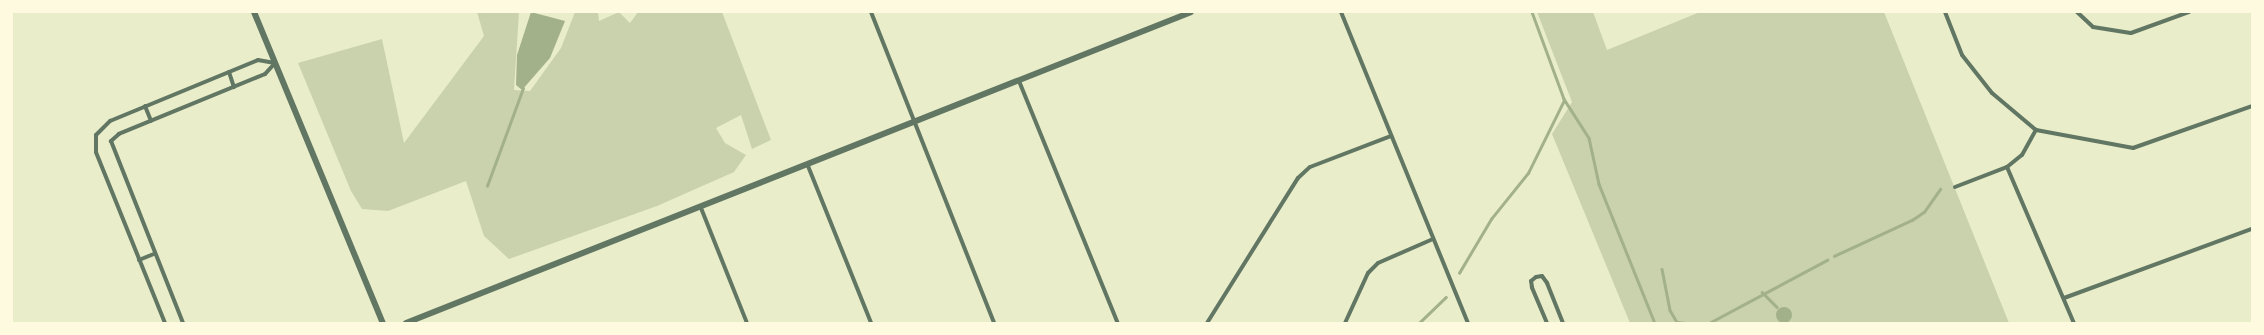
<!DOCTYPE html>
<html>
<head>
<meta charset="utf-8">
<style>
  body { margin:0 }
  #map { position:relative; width:2264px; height:335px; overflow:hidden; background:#e9edc9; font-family:Figtree,sans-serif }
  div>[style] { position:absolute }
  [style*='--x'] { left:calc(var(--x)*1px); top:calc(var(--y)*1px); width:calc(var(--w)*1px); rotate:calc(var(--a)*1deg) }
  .green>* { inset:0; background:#cad2ad }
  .water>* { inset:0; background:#a3b18a }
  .round { border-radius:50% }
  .stream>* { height:2.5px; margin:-1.25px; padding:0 1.25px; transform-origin:1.25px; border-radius:1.25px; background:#a3b18a }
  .minor>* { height:4px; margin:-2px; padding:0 2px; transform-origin:2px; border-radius:2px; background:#617663 }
  .tertiary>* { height:6px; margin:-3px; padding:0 3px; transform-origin:3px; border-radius:3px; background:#617663 }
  span { translate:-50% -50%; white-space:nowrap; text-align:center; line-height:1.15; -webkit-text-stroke:4px #fefae0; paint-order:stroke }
  .frame { position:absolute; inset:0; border:13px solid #fefae0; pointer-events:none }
</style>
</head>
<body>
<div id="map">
  <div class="green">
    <div style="clip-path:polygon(477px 12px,519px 12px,514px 90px,530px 91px,561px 48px,575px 12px,598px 12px,599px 21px,619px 12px,630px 23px,638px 12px,722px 12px,771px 140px,752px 149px,741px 115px,716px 128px,725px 143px,746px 155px,734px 172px,657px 206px,509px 259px,484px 236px,466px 181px,388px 211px,362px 209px,351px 191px,298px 63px,382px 39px,404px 143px,484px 36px)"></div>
    <div style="clip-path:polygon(1537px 12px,1593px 12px,1607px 50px,1700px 12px,1884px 12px,2009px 323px,1630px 323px,1552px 134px,1572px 102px)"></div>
  </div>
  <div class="water">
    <div style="clip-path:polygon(531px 12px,565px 21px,550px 58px,522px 90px,516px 85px,517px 55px)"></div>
    <div class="round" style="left:1776px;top:307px;width:16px;height:16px"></div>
  </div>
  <div class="stream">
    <div style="--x:1532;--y:12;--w:93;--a:69.8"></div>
    <div style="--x:1564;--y:99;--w:46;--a:57.3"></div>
    <div style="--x:1589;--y:138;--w:47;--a:77.7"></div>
    <div style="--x:1599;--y:184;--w:150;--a:68.1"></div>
    <div style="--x:487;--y:186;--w:104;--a:-69.8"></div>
    <div style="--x:1834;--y:256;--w:86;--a:-24.8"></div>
    <div style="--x:1912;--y:220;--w:14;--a:-34"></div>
    <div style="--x:1924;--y:212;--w:28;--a:-55"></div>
    <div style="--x:1662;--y:269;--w:42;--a:79"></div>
    <div style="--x:1670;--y:310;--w:14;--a:60"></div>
    <div style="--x:1677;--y:322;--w:9;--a:6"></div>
    <div style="--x:1459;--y:273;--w:63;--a:-59.3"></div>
    <div style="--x:1491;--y:219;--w:59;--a:-51.2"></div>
    <div style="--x:1528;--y:173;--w:81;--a:-63.7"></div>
    <div style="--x:1762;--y:292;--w:21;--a:45"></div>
    <div style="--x:1419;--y:323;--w:37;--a:-44"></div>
    <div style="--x:1709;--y:323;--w:134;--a:-28.1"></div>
  </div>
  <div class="minor">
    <div style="--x:871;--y:12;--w:334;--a:68.4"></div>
    <div style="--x:1341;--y:12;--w:336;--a:67.8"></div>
    <div style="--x:1945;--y:12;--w:46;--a:68.4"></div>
    <div style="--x:1962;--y:55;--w:48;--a:51.7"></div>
    <div style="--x:1992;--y:93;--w:57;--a:40.1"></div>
    <div style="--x:2036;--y:130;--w:99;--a:10.5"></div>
    <div style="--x:2133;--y:148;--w:126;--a:-19.4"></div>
    <div style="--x:2077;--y:12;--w:22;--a:43"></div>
    <div style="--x:2093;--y:27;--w:38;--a:9"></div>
    <div style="--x:2131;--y:33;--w:62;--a:-19.9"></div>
    <div style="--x:229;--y:72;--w:16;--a:72"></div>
    <div style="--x:1019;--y:81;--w:261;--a:67.8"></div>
    <div style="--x:145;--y:106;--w:16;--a:68"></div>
    <div style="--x:808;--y:166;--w:169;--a:68.1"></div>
    <div style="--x:2007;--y:167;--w:170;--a:66.8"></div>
    <div style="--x:1955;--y:187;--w:56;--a:-21"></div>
    <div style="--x:2007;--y:167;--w:19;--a:-39"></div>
    <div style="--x:2022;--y:155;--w:29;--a:-61"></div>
    <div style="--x:701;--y:208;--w:124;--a:68.2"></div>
    <div style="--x:139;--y:260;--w:16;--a:-22"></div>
    <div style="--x:2064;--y:298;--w:200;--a:-20.2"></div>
    <div style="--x:165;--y:323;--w:184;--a:-112"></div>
    <div style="--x:96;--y:152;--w:17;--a:-90"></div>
    <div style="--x:96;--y:135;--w:20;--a:-45"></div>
    <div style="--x:110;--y:121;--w:160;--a:-22.4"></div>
    <div style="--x:258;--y:60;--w:17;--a:10"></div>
    <div style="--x:275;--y:63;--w:15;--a:132"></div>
    <div style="--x:265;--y:74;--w:158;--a:157.7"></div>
    <div style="--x:119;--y:134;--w:11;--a:139"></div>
    <div style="--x:111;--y:141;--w:196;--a:68.4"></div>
    <div style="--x:1207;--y:323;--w:171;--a:-57.9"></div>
    <div style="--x:1298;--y:178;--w:16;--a:-43"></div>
    <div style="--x:1310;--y:167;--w:87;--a:-20.9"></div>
    <div style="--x:1345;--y:323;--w:55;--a:-65.3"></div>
    <div style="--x:1368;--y:273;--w:14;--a:-45"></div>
    <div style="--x:1378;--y:263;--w:60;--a:-23.6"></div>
    <div style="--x:1547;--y:323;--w:39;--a:-113"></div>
    <div style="--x:1532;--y:287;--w:6;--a:-99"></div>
    <div style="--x:1531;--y:281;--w:6;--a:-39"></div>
    <div style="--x:1536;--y:277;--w:6;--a:-9"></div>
    <div style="--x:1542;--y:276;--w:9;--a:54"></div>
    <div style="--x:1547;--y:283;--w:43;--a:68.2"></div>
  </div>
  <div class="tertiary">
    <div style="--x:254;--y:12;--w:337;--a:67.5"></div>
    <div style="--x:406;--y:323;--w:844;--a:-21.61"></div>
  </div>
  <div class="frame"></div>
</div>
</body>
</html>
